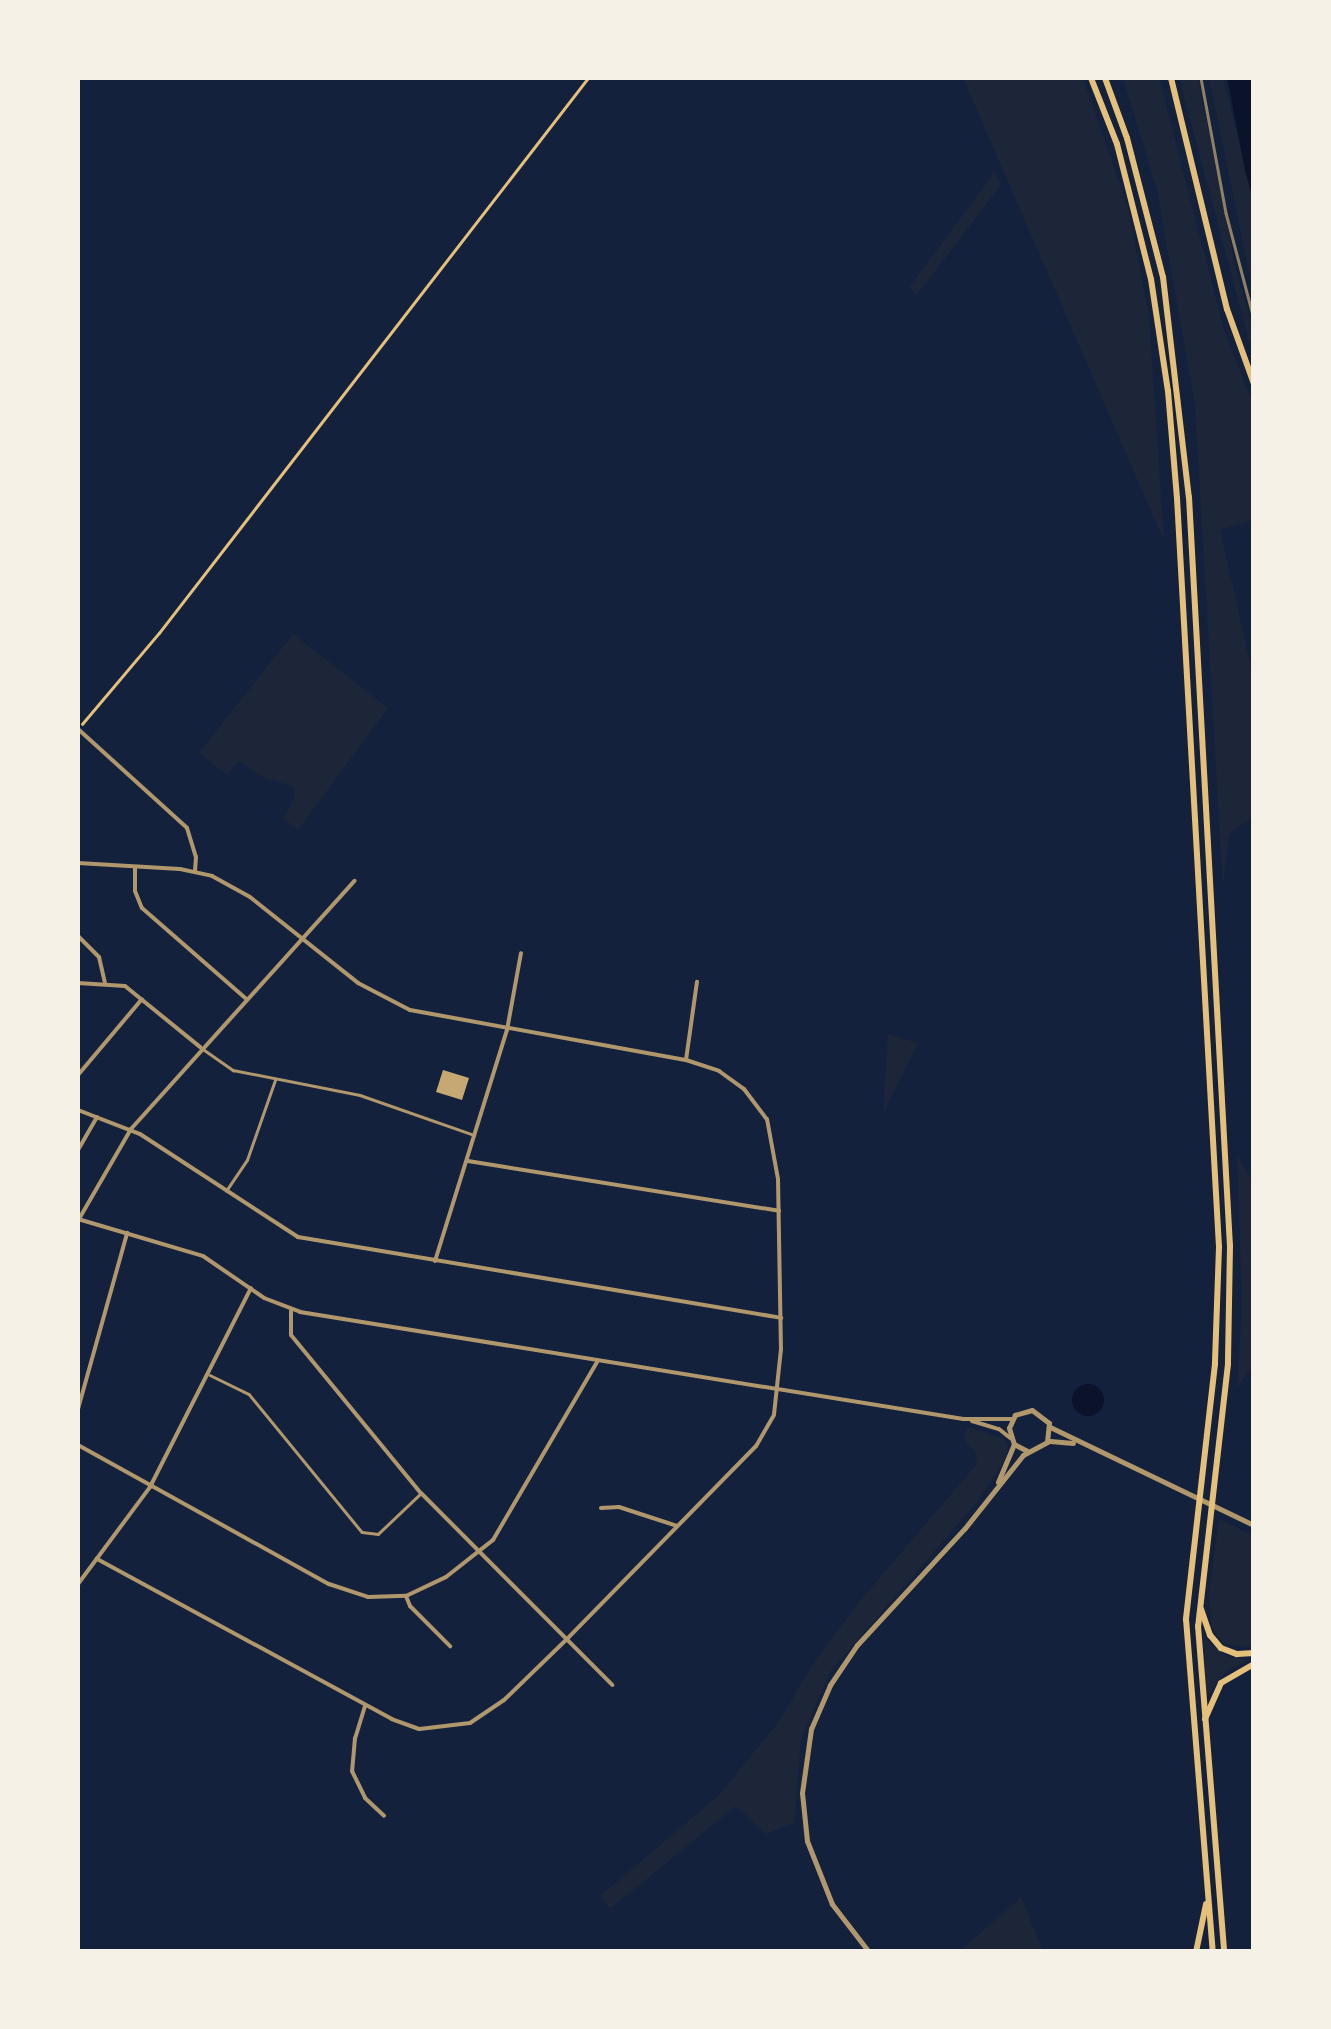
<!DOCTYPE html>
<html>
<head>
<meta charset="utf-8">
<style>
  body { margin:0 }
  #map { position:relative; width:1331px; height:2029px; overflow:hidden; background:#14213d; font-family:Manrope,sans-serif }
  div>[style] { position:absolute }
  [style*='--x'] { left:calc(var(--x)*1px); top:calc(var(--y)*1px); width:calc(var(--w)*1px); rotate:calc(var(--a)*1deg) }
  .green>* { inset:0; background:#1d2539 }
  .water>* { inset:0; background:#0b132b }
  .round { border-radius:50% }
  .building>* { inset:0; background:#c6a872 }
  .path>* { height:2.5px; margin:-1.25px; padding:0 1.25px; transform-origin:1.25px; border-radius:1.25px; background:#e5c07b }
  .service>* { height:2.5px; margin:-1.25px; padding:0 1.25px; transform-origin:1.25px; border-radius:1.25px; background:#b1986c }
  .minor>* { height:4px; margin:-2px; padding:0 2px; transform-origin:2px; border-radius:2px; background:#b1986c }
  .tertiary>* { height:5px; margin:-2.5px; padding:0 2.5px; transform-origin:2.5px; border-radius:2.5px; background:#b1986c }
  .primary>* { height:6px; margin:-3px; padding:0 3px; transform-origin:3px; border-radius:3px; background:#e5c07b }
  .trunk>* { height:6px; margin:-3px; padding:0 3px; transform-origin:3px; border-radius:3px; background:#e5c07b }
  .rail>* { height:2.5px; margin:-1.25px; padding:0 1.25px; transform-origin:1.25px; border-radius:1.25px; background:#918062 }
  span { translate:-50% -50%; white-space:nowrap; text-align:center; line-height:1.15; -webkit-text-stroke:10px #f6f1e7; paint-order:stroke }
  .frame { position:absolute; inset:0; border:80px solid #f6f1e7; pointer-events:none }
</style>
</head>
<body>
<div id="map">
  <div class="green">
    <div style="clip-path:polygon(963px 78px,1083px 78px,1128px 209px,1149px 316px,1164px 541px)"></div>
    <div style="clip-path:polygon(1123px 78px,1159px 78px,1224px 330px,1253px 405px,1253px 520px,1220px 530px,1253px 676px,1253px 816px,1229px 834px,1223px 888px,1195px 405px,1157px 190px)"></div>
    <div style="clip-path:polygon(1179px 78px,1198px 78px,1236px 270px,1253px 328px,1253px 356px)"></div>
    <div style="clip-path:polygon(1209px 78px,1223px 78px,1253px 198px,1253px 292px)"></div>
    <div style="clip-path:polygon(995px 172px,1000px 186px,916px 296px,909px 287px)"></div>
    <div style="clip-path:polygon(293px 634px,388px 708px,298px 830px,283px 818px,294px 799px,294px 787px,262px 777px,239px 761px,227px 775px,199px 753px)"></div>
    <div style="clip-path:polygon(888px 1034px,918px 1043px,883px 1113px)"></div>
    <div style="clip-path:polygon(1237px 1155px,1254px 1183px,1253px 1366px,1237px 1388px,1242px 1304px)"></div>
    <div style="clip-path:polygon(967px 1427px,1004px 1439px,1008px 1446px,1004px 1462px,976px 1503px,830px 1672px,801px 1740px,794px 1823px,766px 1834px,736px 1806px,610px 1909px,600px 1896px,718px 1796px,777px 1724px,815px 1661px,859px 1602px,976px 1465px,977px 1455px,964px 1440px)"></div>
    <div style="clip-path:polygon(1219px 1519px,1253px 1535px,1253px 1647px,1224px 1644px,1212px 1627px,1209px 1596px)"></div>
    <div style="clip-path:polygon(1204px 1638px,1227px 1657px,1252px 1660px,1227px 1670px,1206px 1697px)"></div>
    <div style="clip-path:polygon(1021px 1897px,1043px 1951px,960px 1951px)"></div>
  </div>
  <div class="water">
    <div style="clip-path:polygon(1227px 78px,1253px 78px,1253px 199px,1245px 170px)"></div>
    <div class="round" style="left:1072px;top:1384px;width:32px;height:32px"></div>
  </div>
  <div class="building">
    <div style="clip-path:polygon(443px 1070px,469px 1078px,462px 1100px,436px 1092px)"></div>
  </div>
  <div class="path">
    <div style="--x:82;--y:724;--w:119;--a:-49.8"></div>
    <div style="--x:159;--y:633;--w:701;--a:-52.3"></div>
  </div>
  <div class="service">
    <div style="--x:203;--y:1049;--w:37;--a:35"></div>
    <div style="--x:233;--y:1070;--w:129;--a:11.1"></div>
    <div style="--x:360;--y:1095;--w:121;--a:19.3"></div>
    <div style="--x:226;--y:1191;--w:37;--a:-56"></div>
    <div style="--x:247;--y:1160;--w:85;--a:-70.7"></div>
    <div style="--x:210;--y:1375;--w:43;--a:26"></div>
    <div style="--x:249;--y:1394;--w:178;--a:50.7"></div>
    <div style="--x:362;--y:1532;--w:16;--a:7"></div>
    <div style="--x:378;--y:1534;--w:58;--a:-43.6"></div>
  </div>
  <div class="minor">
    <div style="--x:78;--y:729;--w:147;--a:42.2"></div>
    <div style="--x:187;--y:828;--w:30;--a:73"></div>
    <div style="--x:196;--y:857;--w:14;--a:94"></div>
    <div style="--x:78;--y:863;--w:102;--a:3.4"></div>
    <div style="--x:180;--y:869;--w:33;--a:12"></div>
    <div style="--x:212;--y:876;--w:43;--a:28.9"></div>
    <div style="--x:250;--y:897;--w:138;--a:38.5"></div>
    <div style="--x:358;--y:983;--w:59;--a:27.4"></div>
    <div style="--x:410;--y:1010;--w:280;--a:10.3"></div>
    <div style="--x:686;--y:1060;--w:35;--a:18"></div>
    <div style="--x:719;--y:1071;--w:31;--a:36"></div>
    <div style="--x:744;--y:1089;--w:38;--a:53"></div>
    <div style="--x:767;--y:1119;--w:61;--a:79.6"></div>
    <div style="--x:778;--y:1179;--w:170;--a:89"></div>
    <div style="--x:781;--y:1349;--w:66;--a:96.1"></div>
    <div style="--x:774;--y:1415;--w:36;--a:120"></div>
    <div style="--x:756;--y:1446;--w:270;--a:134.4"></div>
    <div style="--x:567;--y:1639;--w:88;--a:135.9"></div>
    <div style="--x:504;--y:1700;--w:41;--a:145.9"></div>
    <div style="--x:470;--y:1723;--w:51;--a:173.3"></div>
    <div style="--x:419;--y:1729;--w:29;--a:-160"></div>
    <div style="--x:392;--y:1719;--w:336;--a:-151.5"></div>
    <div style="--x:135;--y:867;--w:24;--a:90"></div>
    <div style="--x:135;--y:891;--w:18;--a:68"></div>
    <div style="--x:142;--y:908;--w:137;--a:41.1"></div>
    <div style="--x:78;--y:936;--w:30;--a:45"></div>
    <div style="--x:99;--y:957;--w:26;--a:77"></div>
    <div style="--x:78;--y:983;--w:47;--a:3.7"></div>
    <div style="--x:125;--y:986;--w:97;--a:39.1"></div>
    <div style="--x:686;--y:1060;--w:79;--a:-82"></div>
    <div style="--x:78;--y:1075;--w:99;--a:-49.9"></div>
    <div style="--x:78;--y:1110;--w:66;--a:21.2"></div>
    <div style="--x:140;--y:1134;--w:189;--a:33.1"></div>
    <div style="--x:298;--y:1237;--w:490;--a:9.5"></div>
    <div style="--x:78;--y:1150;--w:38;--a:-60"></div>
    <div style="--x:468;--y:1161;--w:315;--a:9.1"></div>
    <div style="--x:78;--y:1219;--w:130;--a:16.5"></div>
    <div style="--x:203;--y:1256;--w:74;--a:34.5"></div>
    <div style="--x:264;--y:1298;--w:39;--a:21"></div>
    <div style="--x:300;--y:1312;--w:672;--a:9.17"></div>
    <div style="--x:963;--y:1419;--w:49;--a:0"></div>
    <div style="--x:79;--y:1219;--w:104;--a:-60"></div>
    <div style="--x:131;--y:1129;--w:334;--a:-48"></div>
    <div style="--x:435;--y:1261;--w:242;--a:-72.7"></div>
    <div style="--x:507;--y:1030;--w:78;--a:-79.7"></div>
    <div style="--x:291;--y:1311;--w:24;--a:90"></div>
    <div style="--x:291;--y:1335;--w:205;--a:50.6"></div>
    <div style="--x:421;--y:1493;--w:271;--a:45.1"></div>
    <div style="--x:78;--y:1409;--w:183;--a:-74.4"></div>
    <div style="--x:972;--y:1421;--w:28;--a:17"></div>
    <div style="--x:999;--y:1429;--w:14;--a:39"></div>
    <div style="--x:78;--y:1445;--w:287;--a:29"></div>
    <div style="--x:329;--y:1584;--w:41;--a:18.4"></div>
    <div style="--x:368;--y:1597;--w:38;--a:-2"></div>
    <div style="--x:406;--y:1596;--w:44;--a:-25.4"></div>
    <div style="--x:446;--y:1577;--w:60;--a:-38.2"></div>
    <div style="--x:493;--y:1540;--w:208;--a:-59.7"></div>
    <div style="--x:601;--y:1508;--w:18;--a:-3"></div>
    <div style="--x:619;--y:1507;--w:61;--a:18.1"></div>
    <div style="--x:78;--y:1584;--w:121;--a:-53.4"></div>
    <div style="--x:150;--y:1487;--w:223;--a:-63.1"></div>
    <div style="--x:406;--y:1596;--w:11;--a:68"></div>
    <div style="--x:410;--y:1606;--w:57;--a:45"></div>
    <div style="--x:365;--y:1706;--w:34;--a:107"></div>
    <div style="--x:355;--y:1738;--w:33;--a:95"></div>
    <div style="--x:352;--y:1771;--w:30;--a:64"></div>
    <div style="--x:365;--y:1798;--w:26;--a:43"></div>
  </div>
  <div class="tertiary">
    <div style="--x:1050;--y:1427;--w:226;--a:25.7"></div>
    <div style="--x:1050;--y:1441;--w:23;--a:5"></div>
    <div style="--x:998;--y:1482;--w:41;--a:-67.2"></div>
    <div style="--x:869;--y:1952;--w:61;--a:-127.6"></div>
    <div style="--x:832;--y:1904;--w:68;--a:-111.6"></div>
    <div style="--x:807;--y:1841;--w:48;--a:-95.9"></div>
    <div style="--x:802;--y:1793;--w:65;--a:-82"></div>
    <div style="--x:811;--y:1729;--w:48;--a:-66.6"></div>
    <div style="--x:830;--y:1685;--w:48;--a:-56"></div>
    <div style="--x:857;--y:1645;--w:159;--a:-47.3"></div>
    <div style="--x:965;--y:1528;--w:93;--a:-51.5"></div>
    <div style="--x:1023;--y:1455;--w:27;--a:-28"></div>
    <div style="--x:1047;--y:1442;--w:19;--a:-84"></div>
    <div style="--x:1049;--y:1423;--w:21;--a:-143"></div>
    <div style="--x:1032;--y:1410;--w:18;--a:164"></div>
    <div style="--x:1015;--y:1415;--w:14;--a:115"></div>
    <div style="--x:1009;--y:1428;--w:17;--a:73"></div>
    <div style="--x:1014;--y:1444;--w:15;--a:28"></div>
  </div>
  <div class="primary">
    <div style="--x:1171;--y:78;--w:238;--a:76.4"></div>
    <div style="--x:1227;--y:309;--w:80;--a:70.2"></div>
  </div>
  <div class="trunk">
    <div style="--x:1091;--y:78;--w:71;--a:68.5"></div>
    <div style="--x:1117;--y:144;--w:139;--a:75.9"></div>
    <div style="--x:1151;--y:279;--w:113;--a:81.4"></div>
    <div style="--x:1168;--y:391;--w:107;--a:85.2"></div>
    <div style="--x:1177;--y:498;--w:750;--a:86.79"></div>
    <div style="--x:1219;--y:1247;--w:117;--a:92"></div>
    <div style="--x:1215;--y:1364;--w:257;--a:96.5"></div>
    <div style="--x:1186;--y:1619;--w:334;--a:85.4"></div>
    <div style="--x:1105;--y:78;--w:64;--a:69.9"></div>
    <div style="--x:1127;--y:138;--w:144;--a:75.5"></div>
    <div style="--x:1163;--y:277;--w:222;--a:83.3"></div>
    <div style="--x:1189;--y:497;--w:750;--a:86.87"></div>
    <div style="--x:1230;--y:1246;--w:118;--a:91"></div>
    <div style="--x:1228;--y:1364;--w:264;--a:96.5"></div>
    <div style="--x:1198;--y:1626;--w:327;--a:85.4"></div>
    <div style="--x:1201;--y:1609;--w:28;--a:71"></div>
    <div style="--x:1210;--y:1635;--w:17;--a:50"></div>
    <div style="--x:1221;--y:1648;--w:17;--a:21"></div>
    <div style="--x:1237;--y:1654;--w:17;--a:-3"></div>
    <div style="--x:1205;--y:1719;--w:39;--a:-66"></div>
    <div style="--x:1221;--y:1683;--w:38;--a:-30"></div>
    <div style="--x:1196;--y:1952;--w:49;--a:-78.2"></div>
  </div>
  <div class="rail">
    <div style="--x:1201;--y:78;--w:137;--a:79.5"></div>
    <div style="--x:1226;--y:213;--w:110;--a:75.2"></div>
  </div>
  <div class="frame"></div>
</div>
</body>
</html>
